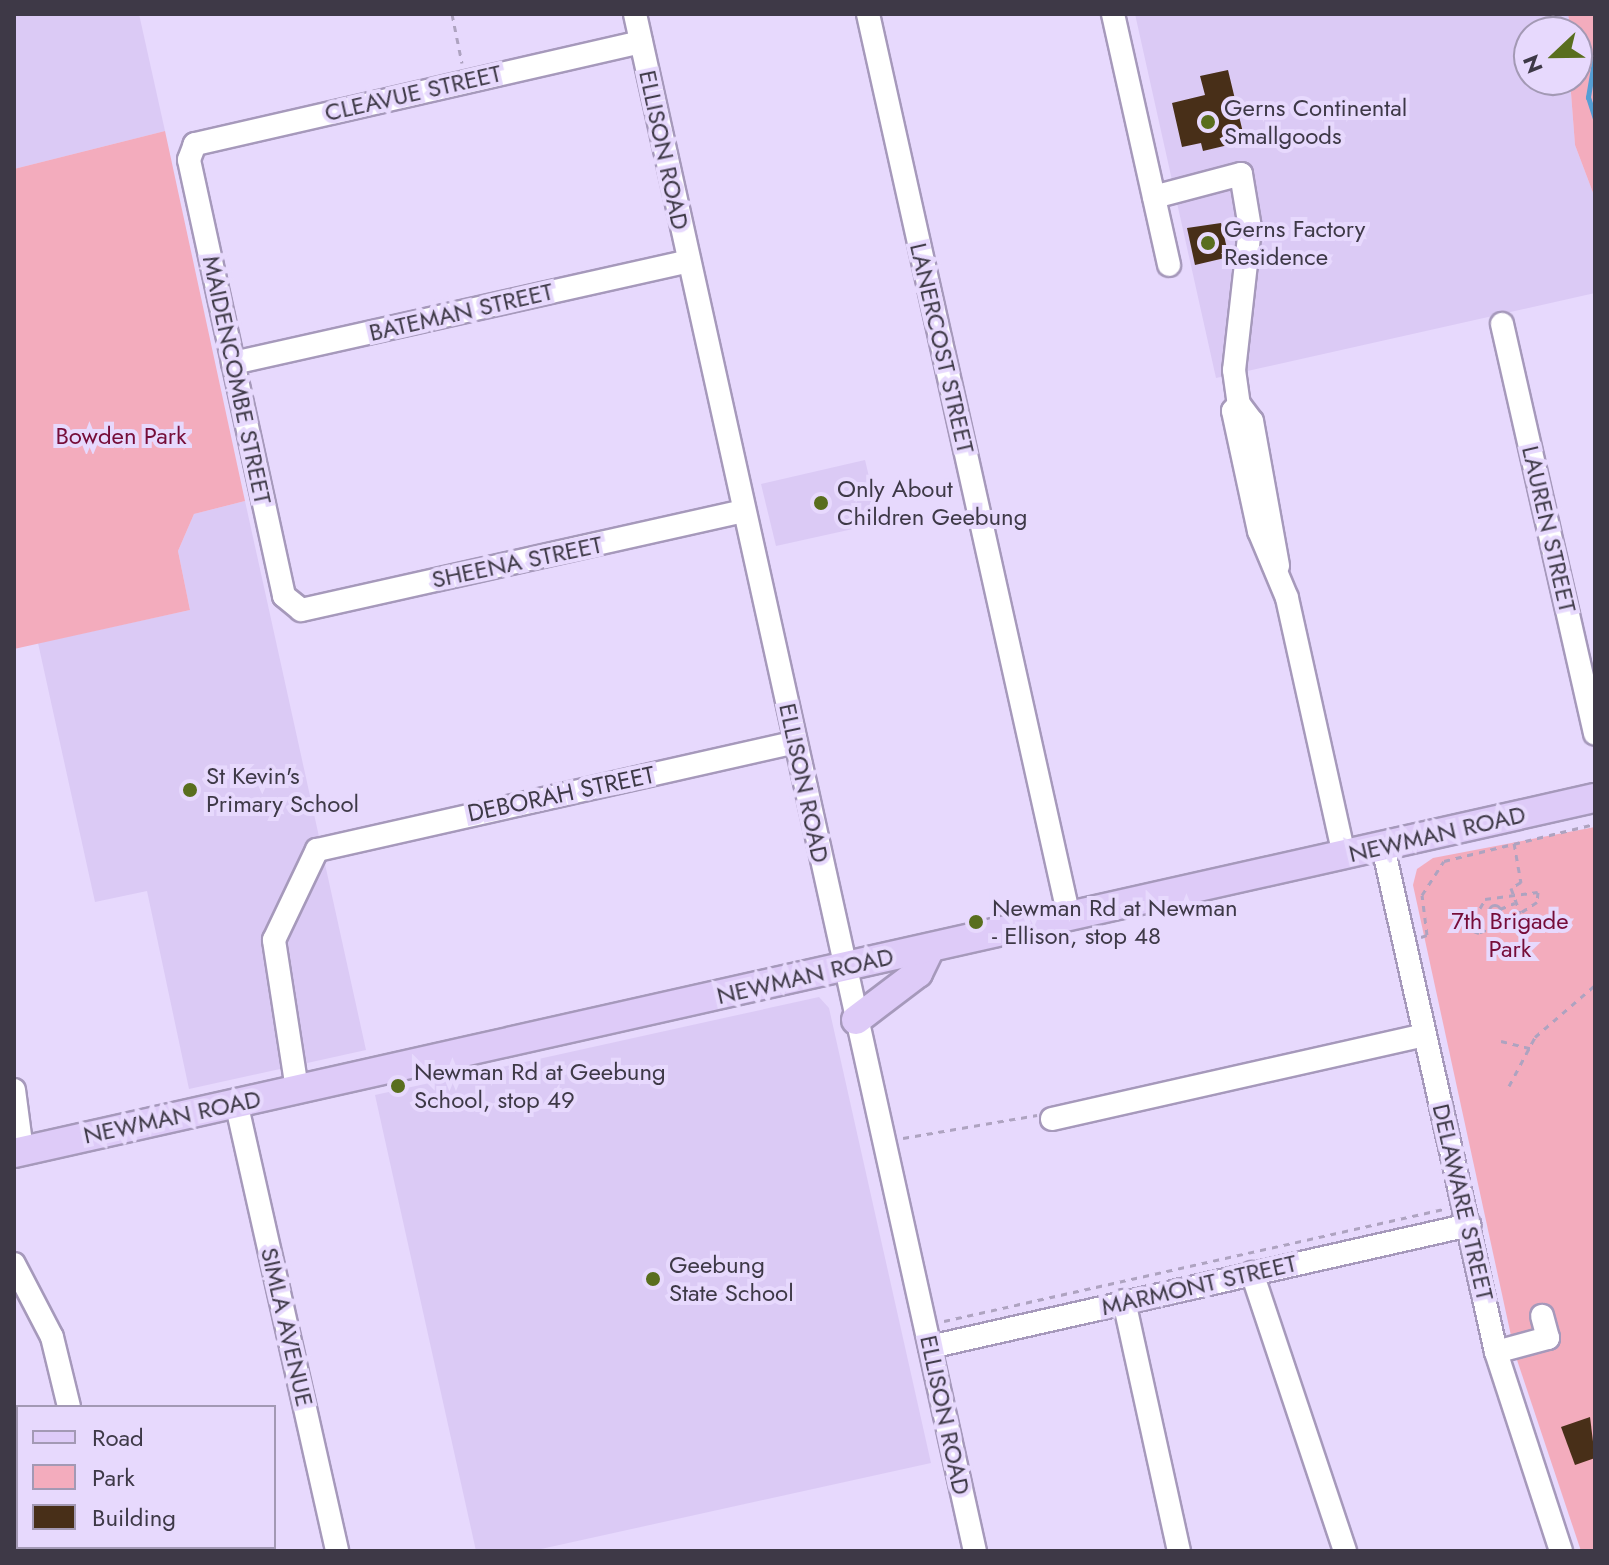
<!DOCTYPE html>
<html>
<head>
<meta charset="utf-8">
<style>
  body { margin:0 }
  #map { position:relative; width:1609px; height:1565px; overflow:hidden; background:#e7d9fd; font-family:Jost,sans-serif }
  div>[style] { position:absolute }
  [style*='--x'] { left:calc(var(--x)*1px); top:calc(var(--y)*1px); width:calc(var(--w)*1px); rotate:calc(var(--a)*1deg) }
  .built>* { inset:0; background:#dbcaf5 }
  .green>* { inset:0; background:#f3acbd }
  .stream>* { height:5px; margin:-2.5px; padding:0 2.5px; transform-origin:2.5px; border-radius:2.5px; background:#559ed5 }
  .building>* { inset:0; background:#482f18 }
  .path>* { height:3px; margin-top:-1.5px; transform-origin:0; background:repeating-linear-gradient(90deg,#aea3c0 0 6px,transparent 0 12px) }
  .path>.ring { margin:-1.5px; padding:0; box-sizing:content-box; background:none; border:3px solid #aea3c0; border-radius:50% }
  .roads { filter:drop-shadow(2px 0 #a699bb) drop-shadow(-2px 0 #a699bb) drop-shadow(0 2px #a699bb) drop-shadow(0 -2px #a699bb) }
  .minor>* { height:22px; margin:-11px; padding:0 11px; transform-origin:11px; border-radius:11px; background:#fff }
  .major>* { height:28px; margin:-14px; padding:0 14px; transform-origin:14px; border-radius:14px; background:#decbf8 }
  .dots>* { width:22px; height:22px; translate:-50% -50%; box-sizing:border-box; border:4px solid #e7d9fd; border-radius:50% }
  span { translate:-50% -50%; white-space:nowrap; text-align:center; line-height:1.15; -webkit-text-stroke:8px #e7d9fd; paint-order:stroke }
  .street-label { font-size:24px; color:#3e3947 }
  .poi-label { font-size:24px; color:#3e3947 }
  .left { translate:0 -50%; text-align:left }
  .park-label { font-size:24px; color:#760d39 }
  .frame { position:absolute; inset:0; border:16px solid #3e3947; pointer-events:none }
  .legend { position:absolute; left:16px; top:1405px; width:260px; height:144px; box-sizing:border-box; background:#e7d9fd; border:2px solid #a399b4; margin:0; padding:10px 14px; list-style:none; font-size:24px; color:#3e3947 }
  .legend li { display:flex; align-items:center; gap:16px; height:40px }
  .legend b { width:40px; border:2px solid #a399b4 }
  .north { position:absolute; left:1513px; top:16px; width:80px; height:80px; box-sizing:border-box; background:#e7d9fd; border:2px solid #a399b4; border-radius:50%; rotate:248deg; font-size:22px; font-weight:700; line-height:32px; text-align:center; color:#3e3947 }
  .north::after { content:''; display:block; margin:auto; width:28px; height:36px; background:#596e1e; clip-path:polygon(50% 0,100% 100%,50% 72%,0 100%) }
</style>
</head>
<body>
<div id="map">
  <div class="built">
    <div style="clip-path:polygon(14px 14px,139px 14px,165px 131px,14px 169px)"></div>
    <div style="clip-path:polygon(1135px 14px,1568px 14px,1571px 32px,1529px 32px,1529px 80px,1570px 80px,1575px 145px,1595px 198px,1595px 293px,1216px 378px)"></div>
    <div style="clip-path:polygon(865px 460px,880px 523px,776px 546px,761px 484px)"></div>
    <div style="clip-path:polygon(245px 501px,366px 1050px,189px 1089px,147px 891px,95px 902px,38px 643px,190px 610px,178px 551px,194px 514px)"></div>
    <div style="clip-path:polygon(819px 997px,829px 1008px,931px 1463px,532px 1551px,476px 1551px,375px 1095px)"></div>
  </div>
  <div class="green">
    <div style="clip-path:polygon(1568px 14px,1595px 14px,1595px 198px,1575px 145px,1570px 80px,1577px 80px,1577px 32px,1571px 32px)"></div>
    <div style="clip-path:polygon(165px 131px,245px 501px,194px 514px,178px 551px,190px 610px,14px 649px,14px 169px)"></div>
    <div style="clip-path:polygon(1595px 827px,1595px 1551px,1581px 1551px,1515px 1354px,1413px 885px,1417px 869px,1433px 858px)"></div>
  </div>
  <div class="stream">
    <div style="--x:1595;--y:56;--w:42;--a:99.7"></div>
    <div style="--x:1588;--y:97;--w:23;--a:72"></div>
  </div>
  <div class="building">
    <div style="clip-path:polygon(1228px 70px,1245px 141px,1203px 151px,1201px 143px,1182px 147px,1172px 103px,1205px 95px,1200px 76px)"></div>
    <div style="clip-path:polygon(1221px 223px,1229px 257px,1195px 265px,1187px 228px)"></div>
    <div style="clip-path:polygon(1590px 1417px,1595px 1458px,1575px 1465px,1561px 1427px)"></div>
  </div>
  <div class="path">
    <div style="--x:452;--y:14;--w:50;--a:78.5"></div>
    <div style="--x:1514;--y:843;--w:40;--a:80"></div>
    <div style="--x:1521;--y:882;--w:12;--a:149"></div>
    <div style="--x:1511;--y:888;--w:27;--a:70"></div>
    <div style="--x:1538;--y:892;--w:10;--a:96"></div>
    <div style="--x:1537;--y:902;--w:35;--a:147"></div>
    <div style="--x:1508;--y:921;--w:31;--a:158"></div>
    <div style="--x:1479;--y:933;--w:12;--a:-160"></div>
    <div style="--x:1468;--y:929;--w:34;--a:-60"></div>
    <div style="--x:1485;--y:899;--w:53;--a:-7.5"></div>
    <div class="ring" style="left:1489.5px;top:905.5px;width:8px;height:8px"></div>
    <div style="--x:1500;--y:909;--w:16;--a:-22"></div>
    <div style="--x:1468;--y:929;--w:27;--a:-34"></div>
    <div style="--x:1421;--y:937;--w:6;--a:-18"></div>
    <div style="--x:1427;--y:935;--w:40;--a:-97.1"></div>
    <div style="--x:1422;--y:895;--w:40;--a:-57.1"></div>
    <div style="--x:1444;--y:861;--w:155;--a:-13.8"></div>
    <div style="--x:1501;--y:1041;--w:30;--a:14"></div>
    <div style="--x:1509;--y:1086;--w:55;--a:-62"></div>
    <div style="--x:1535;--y:1037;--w:79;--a:-40.9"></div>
    <div style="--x:903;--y:1138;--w:136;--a:-9.7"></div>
    <div style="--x:944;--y:1321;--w:512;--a:-12.63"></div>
  </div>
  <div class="roads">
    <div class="minor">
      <div style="--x:635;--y:14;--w:1574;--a:77.53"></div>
      <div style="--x:868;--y:14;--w:925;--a:77.45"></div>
      <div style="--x:1113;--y:14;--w:257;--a:77.4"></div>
      <div style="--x:641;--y:42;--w:458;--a:167.1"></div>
      <div style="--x:195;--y:144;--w:17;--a:111"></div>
      <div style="--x:189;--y:160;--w:446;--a:77.7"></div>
      <div style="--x:284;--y:596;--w:22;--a:39"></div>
      <div style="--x:301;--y:610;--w:454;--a:-12.6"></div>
      <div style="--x:1154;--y:197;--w:90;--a:-14.8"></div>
      <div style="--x:1241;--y:174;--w:55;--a:80.5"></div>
      <div style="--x:1250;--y:228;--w:143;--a:96.4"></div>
      <div style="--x:1234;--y:370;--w:34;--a:82"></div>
      <div style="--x:1502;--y:324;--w:420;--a:77.2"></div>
      <div style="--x:233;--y:363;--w:466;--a:-12.6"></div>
      <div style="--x:1239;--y:404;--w:9;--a:131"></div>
      <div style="--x:1233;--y:411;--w:123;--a:77.8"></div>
      <div style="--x:1259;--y:531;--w:73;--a:67.3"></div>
      <div style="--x:1287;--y:598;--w:263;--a:77.5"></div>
      <div style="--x:1239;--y:404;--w:21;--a:53"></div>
      <div style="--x:1252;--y:421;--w:147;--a:79.8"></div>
      <div style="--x:1383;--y:847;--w:517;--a:77.39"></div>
      <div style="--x:1496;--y:1352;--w:209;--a:71.9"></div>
      <div style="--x:297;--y:1089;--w:151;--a:-98.8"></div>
      <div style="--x:274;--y:940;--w:100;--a:-64.5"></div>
      <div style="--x:317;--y:850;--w:490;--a:-12.7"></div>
      <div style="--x:14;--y:1090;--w:62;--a:82.5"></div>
      <div style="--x:236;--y:1102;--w:460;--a:77.3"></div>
      <div style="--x:1052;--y:1119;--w:382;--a:-12.7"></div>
      <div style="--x:14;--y:1264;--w:82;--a:62.5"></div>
      <div style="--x:52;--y:1337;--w:72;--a:76.3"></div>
      <div style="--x:1252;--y:1273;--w:293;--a:71.5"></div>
      <div style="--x:1124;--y:1301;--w:256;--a:77.6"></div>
      <div style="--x:930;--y:1347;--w:553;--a:-12.75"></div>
      <div style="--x:1496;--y:1352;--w:54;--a:-15.1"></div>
      <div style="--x:1548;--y:1338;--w:23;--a:-105"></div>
      <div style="--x:100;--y:1547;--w:4;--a:76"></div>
    </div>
    <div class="major">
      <div style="--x:856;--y:1020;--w:78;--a:-37.2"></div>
      <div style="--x:918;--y:973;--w:28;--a:-64"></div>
      <div style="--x:14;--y:1153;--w:1620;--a:-12.66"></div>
    </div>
  </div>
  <div class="dots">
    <div style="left:1208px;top:122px;background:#596e1e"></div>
    <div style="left:1208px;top:243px;background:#596e1e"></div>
    <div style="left:821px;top:503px;background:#596e1e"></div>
    <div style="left:190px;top:790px;background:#596e1e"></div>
    <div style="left:976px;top:922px;background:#596e1e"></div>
    <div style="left:398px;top:1086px;background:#596e1e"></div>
    <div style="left:653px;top:1279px;background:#596e1e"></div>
  </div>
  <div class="street-label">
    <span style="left:413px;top:93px;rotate:-13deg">CLEAVUE STREET</span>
    <span style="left:664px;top:150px;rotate:78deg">ELLISON ROAD</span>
    <span style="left:461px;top:312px;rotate:-13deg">BATEMAN STREET</span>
    <span style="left:942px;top:348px;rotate:77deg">LANERCOST STREET</span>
    <span style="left:237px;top:380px;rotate:78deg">MAIDENCOMBE STREET</span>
    <span style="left:1549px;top:529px;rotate:77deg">LAUREN STREET</span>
    <span style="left:517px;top:562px;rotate:-12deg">SHEENA STREET</span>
    <span style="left:804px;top:783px;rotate:78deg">ELLISON ROAD</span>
    <span style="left:561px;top:794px;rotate:-12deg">DEBORAH STREET</span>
    <span style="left:1437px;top:834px;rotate:-13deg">NEWMAN ROAD</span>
    <span style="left:805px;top:976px;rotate:-13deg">NEWMAN ROAD</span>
    <span style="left:172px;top:1117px;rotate:-12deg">NEWMAN ROAD</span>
    <span style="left:1463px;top:1202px;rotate:77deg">DELAWARE STREET</span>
    <span style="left:1199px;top:1285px;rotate:-13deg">MARMONT STREET</span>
    <span style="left:287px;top:1327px;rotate:77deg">SIMLA AVENUE</span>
    <span style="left:945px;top:1415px;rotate:78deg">ELLISON ROAD</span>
  </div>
  <div class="poi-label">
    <span class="left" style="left:1224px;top:122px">Gerns Continental<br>Smallgoods</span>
    <span class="left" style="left:1224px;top:243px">Gerns Factory<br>Residence</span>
    <span class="left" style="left:837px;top:503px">Only About<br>Children Geebung</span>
    <span class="left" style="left:206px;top:790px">St Kevin's<br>Primary School</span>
    <span class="left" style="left:992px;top:922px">Newman Rd at Newman<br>- Ellison, stop 48</span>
    <span class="left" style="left:414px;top:1086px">Newman Rd at Geebung<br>School, stop 49</span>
    <span class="left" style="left:669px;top:1279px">Geebung<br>State School</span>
  </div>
  <div class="park-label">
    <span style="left:121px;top:436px">Bowden Park</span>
    <span style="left:1510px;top:935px">7th Brigade<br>Park</span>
  </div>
  <div class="frame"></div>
  <ul class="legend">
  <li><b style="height:10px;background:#decbf8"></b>Road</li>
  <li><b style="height:22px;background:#f3acbd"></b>Park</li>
  <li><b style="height:22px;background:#482f18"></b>Building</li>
  </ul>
  <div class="north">N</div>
</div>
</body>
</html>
